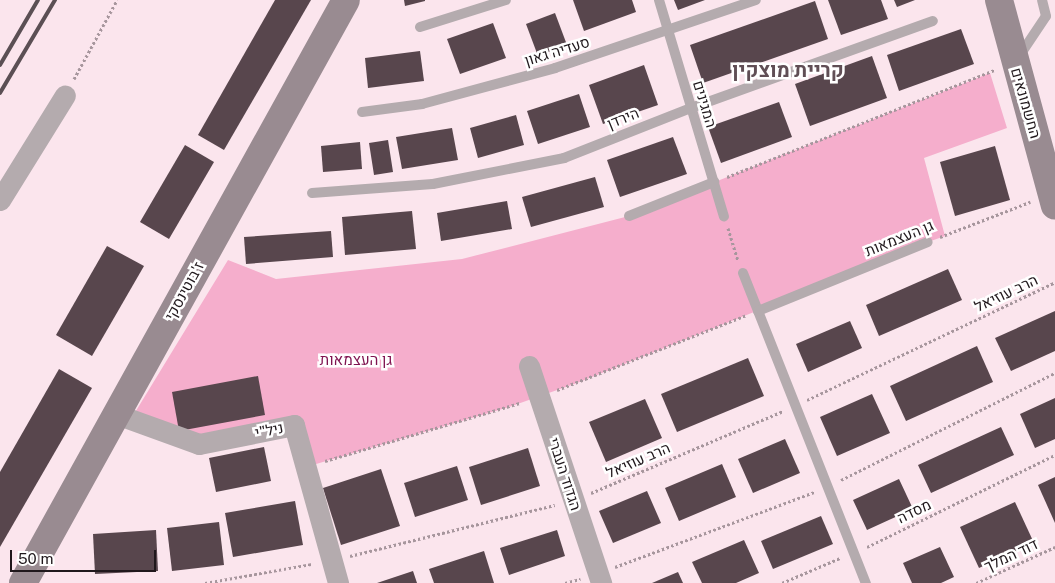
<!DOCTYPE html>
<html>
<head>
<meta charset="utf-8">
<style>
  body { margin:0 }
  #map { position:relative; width:1055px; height:583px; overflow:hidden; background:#fbe5ed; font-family:"Public Sans",Heebo,sans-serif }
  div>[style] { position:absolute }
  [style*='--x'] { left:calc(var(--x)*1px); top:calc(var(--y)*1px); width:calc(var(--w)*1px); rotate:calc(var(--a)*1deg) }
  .green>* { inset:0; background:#f5aecc }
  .building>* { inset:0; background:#58464d }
  .path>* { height:3px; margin-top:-1.5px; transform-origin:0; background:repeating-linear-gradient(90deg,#a7969d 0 2.5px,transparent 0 5px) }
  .lane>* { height:10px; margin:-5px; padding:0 5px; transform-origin:5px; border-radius:5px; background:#b4abae }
  .street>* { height:21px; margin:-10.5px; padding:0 10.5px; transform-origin:10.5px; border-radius:10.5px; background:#b4abae }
  .secondary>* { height:28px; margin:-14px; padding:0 14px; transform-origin:14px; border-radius:14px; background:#998b91 }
  .rail>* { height:4px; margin:-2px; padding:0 2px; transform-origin:2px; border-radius:2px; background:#5b4f54 }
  span { translate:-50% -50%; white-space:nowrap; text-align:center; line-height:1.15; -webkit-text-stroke:5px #fff; paint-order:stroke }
  .street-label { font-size:15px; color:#20181c }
  .park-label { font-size:15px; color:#7f1350 }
  .district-label { font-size:20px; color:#604e55; font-weight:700 }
  .scale { position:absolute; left:10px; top:550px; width:146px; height:22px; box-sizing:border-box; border:2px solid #20181c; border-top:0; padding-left:6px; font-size:15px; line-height:18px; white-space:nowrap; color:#20181c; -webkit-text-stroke:4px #fff; paint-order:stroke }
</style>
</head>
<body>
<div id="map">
  <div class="green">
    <div style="clip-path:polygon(990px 73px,1007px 128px,924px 158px,945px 236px,928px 242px,577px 383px,509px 407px,306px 467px,294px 425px,199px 444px,131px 419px,228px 260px,276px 279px,462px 259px,629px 216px)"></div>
  </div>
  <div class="building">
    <div style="clip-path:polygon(275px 0,311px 0,224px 150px,198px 135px)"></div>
    <div style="clip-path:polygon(404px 0,425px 0,425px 1px,405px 6px)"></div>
    <div style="clip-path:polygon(573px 0,632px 0,636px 12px,584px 31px)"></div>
    <div style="clip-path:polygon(674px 0,705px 0,678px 10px)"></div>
    <div style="clip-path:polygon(828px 0,881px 0,888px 19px,841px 35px)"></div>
    <div style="clip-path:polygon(894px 0,915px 0,897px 7px)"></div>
    <div style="clip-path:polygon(815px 1px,828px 39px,703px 83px,690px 45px)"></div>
    <div style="clip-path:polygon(555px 13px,567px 45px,538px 56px,526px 24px)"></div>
    <div style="clip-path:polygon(493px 23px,506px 58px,460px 74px,447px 39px)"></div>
    <div style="clip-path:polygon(961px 29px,974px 64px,899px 91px,887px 55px)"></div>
    <div style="clip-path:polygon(420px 51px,424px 81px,368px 88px,365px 58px)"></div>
    <div style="clip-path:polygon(872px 56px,887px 98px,810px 126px,795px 84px)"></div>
    <div style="clip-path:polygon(644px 65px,658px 105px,603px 124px,589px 85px)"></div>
    <div style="clip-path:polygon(579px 94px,590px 127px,538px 144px,527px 111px)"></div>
    <div style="clip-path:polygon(779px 102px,792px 137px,721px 163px,708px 127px)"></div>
    <div style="clip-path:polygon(516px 115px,524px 145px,478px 158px,470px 128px)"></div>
    <div style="clip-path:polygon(452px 128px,458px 160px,402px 169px,396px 137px)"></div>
    <div style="clip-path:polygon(673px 137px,687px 174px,620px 197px,607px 160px)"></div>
    <div style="clip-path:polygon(388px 140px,393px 172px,374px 175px,369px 143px)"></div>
    <div style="clip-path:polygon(360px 142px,362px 169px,323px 172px,321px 146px)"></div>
    <div style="clip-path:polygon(185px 145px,214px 162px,169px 239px,140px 222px)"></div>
    <div style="clip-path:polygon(995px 146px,1010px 200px,955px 216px,940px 162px)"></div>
    <div style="clip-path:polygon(595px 177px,604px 207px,531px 227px,522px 197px)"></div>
    <div style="clip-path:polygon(507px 201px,512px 229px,441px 241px,437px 213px)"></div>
    <div style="clip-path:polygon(412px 211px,416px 249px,345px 255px,342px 217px)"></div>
    <div style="clip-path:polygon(331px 231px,333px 257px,246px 264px,244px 237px)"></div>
    <div style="clip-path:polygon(107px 246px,144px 266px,92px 356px,56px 335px)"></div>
    <div style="clip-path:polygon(948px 269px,962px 300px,879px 336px,866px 305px)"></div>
    <div style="clip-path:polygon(1055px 311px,1055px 351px,1011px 371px,995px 338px)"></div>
    <div style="clip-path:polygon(850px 321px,862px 348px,808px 372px,796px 344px)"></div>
    <div style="clip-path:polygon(977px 346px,993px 382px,906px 421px,890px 386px)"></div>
    <div style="clip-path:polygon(748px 358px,764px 396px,677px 432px,661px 394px)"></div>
    <div style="clip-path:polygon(59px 369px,92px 388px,0 547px,0 472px)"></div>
    <div style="clip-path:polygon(258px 376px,265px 415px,179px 431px,172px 392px)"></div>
    <div style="clip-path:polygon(872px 394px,890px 433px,837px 456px,820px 417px)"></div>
    <div style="clip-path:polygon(1055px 398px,1055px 439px,1035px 448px,1020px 414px)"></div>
    <div style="clip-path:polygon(645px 399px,662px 438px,606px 462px,589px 422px)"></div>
    <div style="clip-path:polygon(1001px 427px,1014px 455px,931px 493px,918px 465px)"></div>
    <div style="clip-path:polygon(785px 439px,800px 473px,753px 493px,738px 459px)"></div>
    <div style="clip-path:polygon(264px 447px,271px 481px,216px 492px,209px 458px)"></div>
    <div style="clip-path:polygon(528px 448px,540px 486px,481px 505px,469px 467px)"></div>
    <div style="clip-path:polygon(722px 464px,736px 497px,679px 521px,665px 488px)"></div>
    <div style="clip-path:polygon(457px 466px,468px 500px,415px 517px,404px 483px)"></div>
    <div style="clip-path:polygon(381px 469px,400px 526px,341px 545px,323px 488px)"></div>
    <div style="clip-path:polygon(1055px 477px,1055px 523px,1038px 485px)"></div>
    <div style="clip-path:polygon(899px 479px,913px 509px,867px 530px,853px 500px)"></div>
    <div style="clip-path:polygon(647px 491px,661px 523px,613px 543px,599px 511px)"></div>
    <div style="clip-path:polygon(295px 501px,303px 545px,233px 557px,225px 513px)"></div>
    <div style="clip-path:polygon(1015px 502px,1034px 543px,979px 568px,960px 527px)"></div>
    <div style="clip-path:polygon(821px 516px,833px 544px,773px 569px,761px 541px)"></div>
    <div style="clip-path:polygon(219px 522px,224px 565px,172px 571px,167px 528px)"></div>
    <div style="clip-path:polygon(156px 530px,158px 571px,95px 574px,93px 534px)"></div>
    <div style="clip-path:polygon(557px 530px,565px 556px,509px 575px,500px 548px)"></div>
    <div style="clip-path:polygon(744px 540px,759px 573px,736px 583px,702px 583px,692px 562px)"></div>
    <div style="clip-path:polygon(940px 547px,954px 577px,941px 583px,912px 583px,903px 563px)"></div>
    <div style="clip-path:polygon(484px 551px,494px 583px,434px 583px,429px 569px)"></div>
    <div style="clip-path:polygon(413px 571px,417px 583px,377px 583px)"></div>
    <div style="clip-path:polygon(678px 572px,683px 583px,652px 583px)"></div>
  </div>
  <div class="path">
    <div style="--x:74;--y:79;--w:90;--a:-61.4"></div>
    <div style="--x:727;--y:177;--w:289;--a:-21.8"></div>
    <div style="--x:728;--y:228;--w:34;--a:73"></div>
    <div style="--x:940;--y:237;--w:97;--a:-21.3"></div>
    <div style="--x:557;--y:390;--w:203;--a:-21.6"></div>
    <div style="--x:807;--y:400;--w:275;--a:-25.4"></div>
    <div style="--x:325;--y:461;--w:203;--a:-16.6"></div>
    <div style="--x:841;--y:480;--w:239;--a:-26.6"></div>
    <div style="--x:591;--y:493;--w:209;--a:-23.1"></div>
    <div style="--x:867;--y:547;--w:209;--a:-26.1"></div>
    <div style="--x:350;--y:556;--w:211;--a:-14"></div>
    <div style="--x:615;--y:567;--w:214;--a:-20.6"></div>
    <div style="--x:205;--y:583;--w:109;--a:-10.1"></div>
    <div style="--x:565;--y:583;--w:16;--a:-15"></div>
    <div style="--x:782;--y:583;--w:63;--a:-23.3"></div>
    <div style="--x:976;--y:583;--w:87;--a:-24.5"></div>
  </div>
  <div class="lane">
    <div style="--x:659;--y:0;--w:226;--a:73.3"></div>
    <div style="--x:420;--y:27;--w:90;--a:-17.4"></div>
    <div style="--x:1018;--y:58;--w:50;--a:-56.3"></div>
    <div style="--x:1046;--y:16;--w:16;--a:-104"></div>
    <div style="--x:362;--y:112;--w:61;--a:-7.6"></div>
    <div style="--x:422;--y:104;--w:138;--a:-15.1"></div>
    <div style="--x:555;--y:68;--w:212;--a:-18.7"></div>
    <div style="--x:312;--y:193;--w:121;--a:-4.3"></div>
    <div style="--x:433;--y:184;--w:134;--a:-11.2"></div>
    <div style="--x:564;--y:158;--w:136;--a:-21.5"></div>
    <div style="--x:691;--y:108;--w:257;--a:-19.8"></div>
    <div style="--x:629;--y:216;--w:92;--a:-21.8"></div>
    <div style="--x:743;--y:273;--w:334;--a:68.4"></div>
    <div style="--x:758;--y:311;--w:183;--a:-22.1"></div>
  </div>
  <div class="street">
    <div style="--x:0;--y:200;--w:123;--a:-58.2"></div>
    <div style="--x:529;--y:366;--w:229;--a:71.6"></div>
    <div style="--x:116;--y:414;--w:88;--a:19.9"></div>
    <div style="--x:199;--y:444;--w:97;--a:-11.3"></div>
    <div style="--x:294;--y:425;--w:164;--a:74.4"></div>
  </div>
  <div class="secondary">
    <div style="--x:999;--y:0;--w:213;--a:74.8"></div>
    <div style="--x:23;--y:583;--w:666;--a:-61.01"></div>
  </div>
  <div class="rail">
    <div style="--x:0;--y:65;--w:75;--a:-59.7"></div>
    <div style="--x:0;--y:93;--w:108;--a:-59.4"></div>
  </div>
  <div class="street-label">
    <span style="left:557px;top:51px;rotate:-17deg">סעדיה גאון</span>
    <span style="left:1026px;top:103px;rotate:74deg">החשמונאים</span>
    <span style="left:705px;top:104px;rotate:73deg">המגינים</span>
    <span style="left:623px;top:118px;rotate:-22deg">הירדן</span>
    <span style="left:899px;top:238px;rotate:-22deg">גן העצמאות</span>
    <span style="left:184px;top:291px;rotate:-61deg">ז'בוטינסקי</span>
    <span style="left:1006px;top:293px;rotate:-25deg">הרב עוזיאל</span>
    <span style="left:269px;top:430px;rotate:-11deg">ניל"י</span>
    <span style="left:638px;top:460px;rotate:-23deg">הרב עוזיאל</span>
    <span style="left:565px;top:474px;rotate:72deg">הגדוד העברי</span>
    <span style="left:914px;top:511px;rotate:-26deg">מסדה</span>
    <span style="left:1011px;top:555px;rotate:-25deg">דוד המלך</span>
  </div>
  <div class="park-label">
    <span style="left:356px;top:360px">גן העצמאות</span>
  </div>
  <div class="district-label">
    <span style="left:788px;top:70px">קריית מוצקין</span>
  </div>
  <div class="scale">50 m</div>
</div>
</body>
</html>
